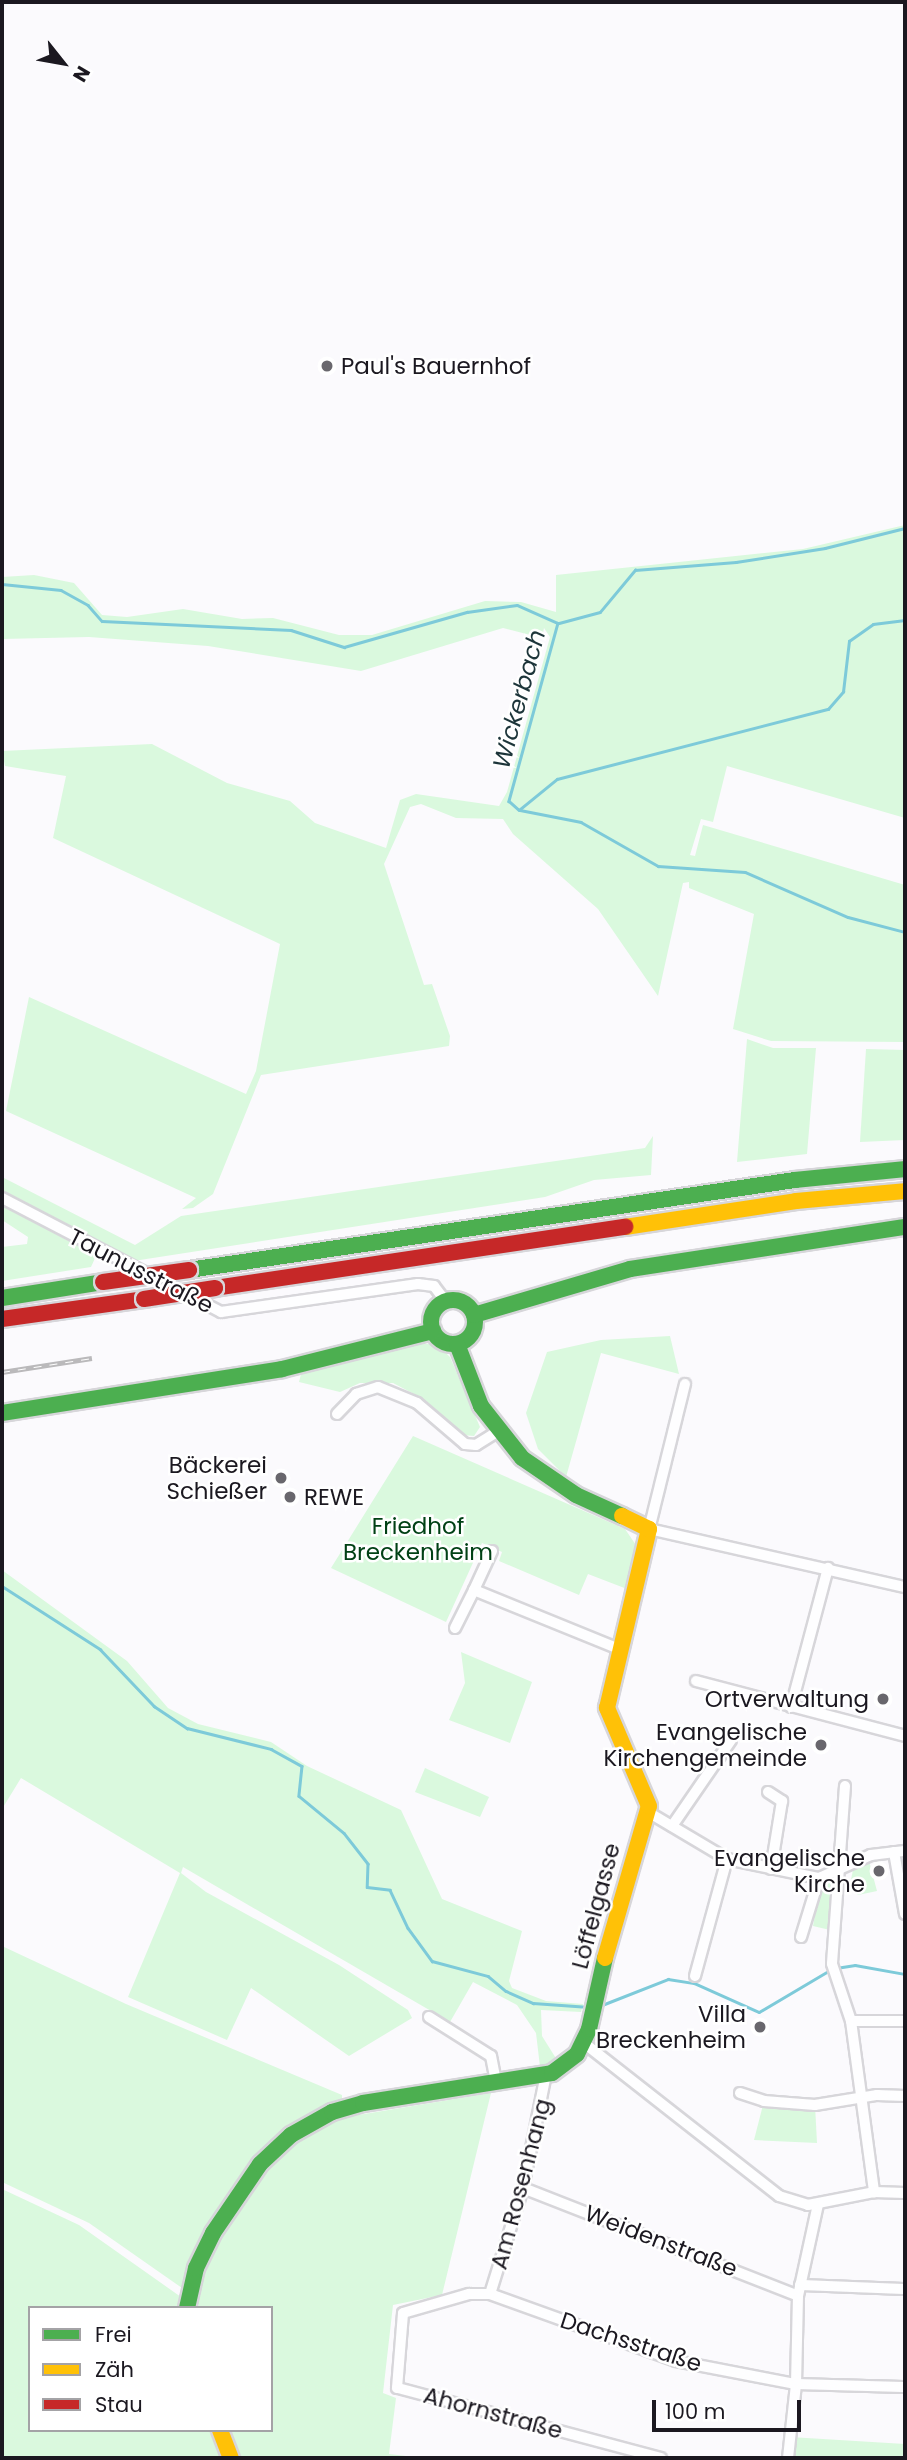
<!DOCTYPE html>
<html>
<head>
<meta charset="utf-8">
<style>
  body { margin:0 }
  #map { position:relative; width:907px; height:2460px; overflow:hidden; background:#fbfafd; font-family:Poppins,sans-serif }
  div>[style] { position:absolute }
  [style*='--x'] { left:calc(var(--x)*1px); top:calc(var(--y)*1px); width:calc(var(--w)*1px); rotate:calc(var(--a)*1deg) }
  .green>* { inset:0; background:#daf9de }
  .stream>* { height:2.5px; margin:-1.25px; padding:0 1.25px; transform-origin:1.25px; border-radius:1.25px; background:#7dcad9 }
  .roads { filter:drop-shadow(2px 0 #d7d6da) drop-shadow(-2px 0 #d7d6da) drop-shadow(0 2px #d7d6da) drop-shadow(0 -2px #d7d6da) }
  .street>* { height:10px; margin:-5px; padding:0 5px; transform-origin:5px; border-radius:5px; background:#fefeff }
  .fast>* { height:16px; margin:-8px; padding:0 8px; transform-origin:8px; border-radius:8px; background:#4caf50 }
  .fast>.ring { margin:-8px; padding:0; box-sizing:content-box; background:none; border:16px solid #4caf50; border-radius:50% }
  .slow>* { height:16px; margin:-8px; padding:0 8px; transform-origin:8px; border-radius:8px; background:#ffc107 }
  .jam>* { height:16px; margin:-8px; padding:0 8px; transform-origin:8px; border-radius:8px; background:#c62828 }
  .rail>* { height:5px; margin-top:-2.5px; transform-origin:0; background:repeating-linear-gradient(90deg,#fff 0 8px,#bab9bb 0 16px); box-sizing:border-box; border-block:2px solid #bab9bb }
  .bridges { filter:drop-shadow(2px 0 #d7d6da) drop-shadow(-2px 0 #d7d6da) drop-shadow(0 2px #d7d6da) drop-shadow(0 -2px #d7d6da) }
  .jam-bridge>* { height:16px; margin:-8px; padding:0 8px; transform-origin:8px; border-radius:8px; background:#c62828 }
  .dots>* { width:19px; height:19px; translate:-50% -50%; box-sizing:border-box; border:4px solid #fff; border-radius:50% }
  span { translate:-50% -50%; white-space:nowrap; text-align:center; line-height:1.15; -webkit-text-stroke:5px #fff; paint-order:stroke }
  .poi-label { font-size:23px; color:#1b1820 }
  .left { translate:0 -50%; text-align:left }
  .right { translate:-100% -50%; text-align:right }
  .street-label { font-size:23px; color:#1b1820 }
  .park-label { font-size:23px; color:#014115 }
  .water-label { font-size:24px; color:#1d353a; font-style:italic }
  .frame { position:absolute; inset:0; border:4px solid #1b1820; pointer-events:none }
  .legend { position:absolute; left:28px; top:2306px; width:245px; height:126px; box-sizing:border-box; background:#fff; border:2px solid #a4a3a6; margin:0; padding:9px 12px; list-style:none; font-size:21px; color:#1b1820 }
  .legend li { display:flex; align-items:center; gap:14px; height:35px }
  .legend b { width:35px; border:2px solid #a4a3a6 }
  .north { position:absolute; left:28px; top:28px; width:70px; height:70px; -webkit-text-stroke:5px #fff; paint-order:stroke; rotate:121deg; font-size:19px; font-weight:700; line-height:28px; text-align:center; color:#1b1820 }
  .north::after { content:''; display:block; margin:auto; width:24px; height:32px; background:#1b1820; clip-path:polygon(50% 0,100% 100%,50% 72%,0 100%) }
  .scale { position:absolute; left:652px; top:2400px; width:149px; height:32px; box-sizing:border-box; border:4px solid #1b1820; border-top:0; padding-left:9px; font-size:21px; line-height:24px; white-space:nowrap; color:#1b1820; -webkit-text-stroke:5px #fff; paint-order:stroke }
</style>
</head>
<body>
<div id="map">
  <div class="green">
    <div style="clip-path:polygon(905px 525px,905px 818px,727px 766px,713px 822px,701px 819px,690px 855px,695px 856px,703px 825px,905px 885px,905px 1042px,771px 1041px,733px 1029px,754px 914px,689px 888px,689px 882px,683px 883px,658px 996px,598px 909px,513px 834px,503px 819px,456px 818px,421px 804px,410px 807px,384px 864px,424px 985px,432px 984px,450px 1036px,449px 1046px,261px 1075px,213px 1194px,193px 1208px,182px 1209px,196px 1198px,6px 1111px,29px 997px,246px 1094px,256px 1071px,280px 944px,53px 838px,66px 776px,5px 766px,2px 751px,152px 744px,227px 783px,290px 801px,315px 823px,386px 848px,400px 800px,416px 794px,499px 806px,507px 792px,550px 637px,544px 628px,542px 638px,503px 628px,361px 671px,208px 646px,89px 637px,2px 639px,2px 577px,34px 575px,74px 583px,102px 615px,127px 617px,183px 609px,242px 619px,273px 618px,339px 635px,372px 635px,485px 601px,521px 602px,556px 612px,556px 575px,803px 549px)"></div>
    <div style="clip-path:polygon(747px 1039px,773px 1048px,816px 1048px,807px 1154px,737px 1162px)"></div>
    <div style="clip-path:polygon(866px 1049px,905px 1050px,905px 1140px,860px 1142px)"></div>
    <div style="clip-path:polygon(653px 1136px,651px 1175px,594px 1180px,545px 1197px,140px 1260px,128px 1261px,2px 1191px,2px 1177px,135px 1245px,181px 1216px,645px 1148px)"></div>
    <div style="clip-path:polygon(2px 1204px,96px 1256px,91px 1267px,2px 1281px,2px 1247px,27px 1244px,28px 1237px,2px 1220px)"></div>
    <div style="clip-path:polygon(670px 1336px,679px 1374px,601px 1353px,566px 1477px,538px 1449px,526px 1413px,547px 1352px,601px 1340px)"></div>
    <div style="clip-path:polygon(418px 1344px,436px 1344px,450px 1357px,480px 1427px,474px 1436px,462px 1435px,414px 1394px,393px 1383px,360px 1383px,340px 1392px,299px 1382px,302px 1370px)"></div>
    <div style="clip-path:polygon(413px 1436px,625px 1529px,638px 1548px,627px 1589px,588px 1574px,579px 1595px,499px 1561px,502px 1552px,482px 1543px,446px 1622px,331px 1568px)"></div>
    <div style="clip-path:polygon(2px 1570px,127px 1661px,168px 1708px,198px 1724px,271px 1742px,307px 1766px,401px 1810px,442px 1899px,522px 1931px,509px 1981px,512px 1988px,546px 2001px,583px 2004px,581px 2012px,541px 2010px,542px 2036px,557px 2060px,540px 2067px,536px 2033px,517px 2005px,473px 1982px,450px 2022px,183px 1867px,181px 1873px,206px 1892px,339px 1965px,408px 2010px,412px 2018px,349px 2056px,251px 1988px,227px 2040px,128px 1997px,180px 1873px,21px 1778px,2px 1809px)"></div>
    <div style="clip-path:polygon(461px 1652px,532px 1682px,510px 1743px,449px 1720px,465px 1683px)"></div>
    <div style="clip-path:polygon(425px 1768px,489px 1797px,480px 1817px,415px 1792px)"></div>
    <div style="clip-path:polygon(869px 1861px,877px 1891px,858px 1895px,849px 1889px,853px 1870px)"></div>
    <div style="clip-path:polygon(832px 1880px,835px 1885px,830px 1930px,813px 1926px,821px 1882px)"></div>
    <div style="clip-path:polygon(2px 1946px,126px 2004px,342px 2095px,342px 2101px,305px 2118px,202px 2239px,182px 2288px,89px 2223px,2px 2182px)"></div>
    <div style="clip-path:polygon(491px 2093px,442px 2295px,393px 2305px,383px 2393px,396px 2398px,389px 2454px,423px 2458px,237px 2458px,227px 2430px,271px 2430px,271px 2308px,196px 2308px,196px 2302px,207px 2258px,261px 2175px,287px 2145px,334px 2119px)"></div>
    <div style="clip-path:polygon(764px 2101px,815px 2105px,817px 2143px,754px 2140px)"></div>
    <div style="clip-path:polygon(2px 2189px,79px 2225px,181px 2297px,180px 2308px,30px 2308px,30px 2430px,211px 2430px,224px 2458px,2px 2458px)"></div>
    <div style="clip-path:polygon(790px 2437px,905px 2444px,905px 2458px,788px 2458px)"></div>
  </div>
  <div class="stream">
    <div style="--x:2;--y:584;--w:59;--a:5.8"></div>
    <div style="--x:61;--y:590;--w:31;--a:29"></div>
    <div style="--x:88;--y:605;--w:21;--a:49"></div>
    <div style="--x:102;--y:621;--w:189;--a:2.7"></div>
    <div style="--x:291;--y:630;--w:56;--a:17.8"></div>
    <div style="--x:344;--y:647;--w:128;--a:-15.9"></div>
    <div style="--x:467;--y:612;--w:50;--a:-8"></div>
    <div style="--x:517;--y:605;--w:45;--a:23.7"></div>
    <div style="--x:558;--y:623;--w:185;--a:105.4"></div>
    <div style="--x:509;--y:801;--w:13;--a:42"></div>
    <div style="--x:519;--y:810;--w:49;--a:-39.2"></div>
    <div style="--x:557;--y:779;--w:280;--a:-14.5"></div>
    <div style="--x:828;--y:709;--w:23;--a:-49"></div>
    <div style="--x:843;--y:692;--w:51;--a:-83.3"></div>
    <div style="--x:849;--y:641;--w:29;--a:-35"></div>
    <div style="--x:873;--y:624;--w:32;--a:-7"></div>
    <div style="--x:559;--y:623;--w:42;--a:-15"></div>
    <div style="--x:600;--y:612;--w:55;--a:-50.2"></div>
    <div style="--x:635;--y:570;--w:101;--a:-4.5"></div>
    <div style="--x:736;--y:562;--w:90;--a:-8.9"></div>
    <div style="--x:825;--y:548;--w:82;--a:-14"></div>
    <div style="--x:520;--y:810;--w:62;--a:11.1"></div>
    <div style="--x:581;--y:822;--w:89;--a:29.7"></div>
    <div style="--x:658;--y:866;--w:87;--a:3.9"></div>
    <div style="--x:745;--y:872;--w:112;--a:23.6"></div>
    <div style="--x:848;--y:917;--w:59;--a:14.7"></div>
    <div style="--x:2;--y:1586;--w:117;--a:32.7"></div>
    <div style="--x:100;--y:1649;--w:79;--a:46.5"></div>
    <div style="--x:154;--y:1706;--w:40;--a:34"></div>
    <div style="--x:187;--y:1728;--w:87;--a:14"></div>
    <div style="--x:271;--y:1749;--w:35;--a:29"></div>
    <div style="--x:302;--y:1766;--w:30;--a:96"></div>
    <div style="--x:299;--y:1796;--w:58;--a:39.4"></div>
    <div style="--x:344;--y:1833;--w:39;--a:52"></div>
    <div style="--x:368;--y:1864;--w:23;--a:92"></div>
    <div style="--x:367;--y:1887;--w:23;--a:7"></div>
    <div style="--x:390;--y:1890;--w:42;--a:64.7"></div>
    <div style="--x:408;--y:1928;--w:41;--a:54"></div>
    <div style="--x:432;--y:1961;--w:58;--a:15"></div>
    <div style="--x:488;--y:1976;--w:23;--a:40"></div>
    <div style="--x:506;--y:1991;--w:30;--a:24"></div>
    <div style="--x:533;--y:2003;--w:56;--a:4.1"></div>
    <div style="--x:836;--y:1968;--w:19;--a:-9"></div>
    <div style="--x:855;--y:1965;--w:51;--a:10.2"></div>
    <div style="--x:602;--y:2005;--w:71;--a:-21.5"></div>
    <div style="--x:668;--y:1979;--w:26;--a:9"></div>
    <div style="--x:694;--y:1983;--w:71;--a:24"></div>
    <div style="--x:759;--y:2012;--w:82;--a:-30.6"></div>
  </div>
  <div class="roads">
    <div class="street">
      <div style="--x:2;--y:1198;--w:247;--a:27.5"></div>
      <div style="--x:221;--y:1312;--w:199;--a:-8.1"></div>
      <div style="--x:418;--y:1284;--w:16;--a:7"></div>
      <div style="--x:434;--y:1286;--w:20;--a:53"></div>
      <div style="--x:685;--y:1384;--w:149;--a:103.9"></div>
      <div style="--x:649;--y:1529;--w:262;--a:12.8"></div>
      <div style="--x:337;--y:1414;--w:28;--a:-46"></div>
      <div style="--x:356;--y:1394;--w:23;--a:-18"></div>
      <div style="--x:378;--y:1387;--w:42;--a:22.3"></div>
      <div style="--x:417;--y:1403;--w:63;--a:40.5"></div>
      <div style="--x:465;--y:1444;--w:11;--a:5"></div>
      <div style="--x:476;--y:1445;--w:26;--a:-32"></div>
      <div style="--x:474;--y:1590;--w:43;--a:-65.2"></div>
      <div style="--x:455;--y:1628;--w:42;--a:-63.4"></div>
      <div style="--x:474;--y:1590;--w:157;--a:22.1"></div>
      <div style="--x:696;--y:1681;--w:216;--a:14.7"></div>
      <div style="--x:791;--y:1707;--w:144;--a:-75.1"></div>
      <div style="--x:845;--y:1786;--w:178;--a:94.2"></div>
      <div style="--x:832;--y:1964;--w:60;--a:71.6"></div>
      <div style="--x:851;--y:2021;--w:173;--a:82.3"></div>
      <div style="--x:768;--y:1792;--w:17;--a:33"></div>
      <div style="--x:782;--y:1801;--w:69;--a:99.2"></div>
      <div style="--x:648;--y:1812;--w:92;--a:30.7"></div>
      <div style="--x:727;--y:1859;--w:94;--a:11.7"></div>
      <div style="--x:819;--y:1878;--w:57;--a:-23.9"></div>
      <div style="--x:871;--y:1855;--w:34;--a:-7"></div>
      <div style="--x:672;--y:1826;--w:104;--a:-55.5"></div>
      <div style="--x:894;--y:1852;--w:63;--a:79.9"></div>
      <div style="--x:801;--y:1937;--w:62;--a:-73"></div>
      <div style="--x:695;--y:1976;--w:121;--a:-74.7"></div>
      <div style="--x:429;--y:2017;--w:73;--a:32.2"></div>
      <div style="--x:491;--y:2056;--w:26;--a:79"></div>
      <div style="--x:851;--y:2021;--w:54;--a:0"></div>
      <div style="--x:584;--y:2043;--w:248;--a:38.1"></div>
      <div style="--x:779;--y:2196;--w:30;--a:17"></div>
      <div style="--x:808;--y:2205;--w:67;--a:-11.1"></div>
      <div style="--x:874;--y:2192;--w:31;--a:2"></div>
      <div style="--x:740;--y:2093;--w:25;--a:18"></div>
      <div style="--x:764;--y:2101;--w:51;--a:4.5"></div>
      <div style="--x:815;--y:2105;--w:63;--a:-9.2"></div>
      <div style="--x:877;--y:2095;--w:28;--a:2"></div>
      <div style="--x:523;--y:2188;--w:295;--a:21.4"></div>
      <div style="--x:800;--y:2285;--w:105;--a:2.2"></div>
      <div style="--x:490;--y:2294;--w:111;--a:-72.7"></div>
      <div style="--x:523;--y:2188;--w:116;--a:-78.6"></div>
      <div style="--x:661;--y:2458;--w:273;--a:-165.1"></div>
      <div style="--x:397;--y:2388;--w:75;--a:-85.4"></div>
      <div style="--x:403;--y:2313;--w:69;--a:-16.1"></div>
      <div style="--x:469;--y:2294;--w:21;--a:0"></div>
      <div style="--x:490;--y:2294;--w:198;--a:19.8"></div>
      <div style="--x:676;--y:2361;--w:122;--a:10.9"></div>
      <div style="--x:796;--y:2384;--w:109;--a:1.6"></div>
      <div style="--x:788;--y:2458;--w:74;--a:-83.8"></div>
      <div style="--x:796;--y:2384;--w:88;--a:-88.7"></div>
      <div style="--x:798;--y:2296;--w:94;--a:-77.7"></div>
    </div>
    <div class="fast">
      <div style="--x:189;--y:1270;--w:613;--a:-8.45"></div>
      <div style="--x:795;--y:1180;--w:111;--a:-5.7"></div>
      <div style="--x:2;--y:1298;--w:102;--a:-9"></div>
      <div class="ring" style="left:431px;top:1300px;width:28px;height:28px"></div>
      <div style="--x:474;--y:1315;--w:163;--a:-16.4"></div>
      <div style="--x:630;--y:1269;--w:278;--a:-8.7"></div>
      <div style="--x:457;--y:1344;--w:66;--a:68.8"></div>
      <div style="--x:481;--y:1406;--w:66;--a:51.7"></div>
      <div style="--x:522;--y:1458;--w:65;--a:34.4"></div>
      <div style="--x:576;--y:1495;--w:51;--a:24.5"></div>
      <div style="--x:2;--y:1413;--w:283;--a:-8.9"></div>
      <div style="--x:282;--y:1369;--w:156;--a:-14.1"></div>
      <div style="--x:187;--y:2308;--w:41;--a:-77.3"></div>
      <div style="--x:196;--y:2268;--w:39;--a:-64"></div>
      <div style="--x:213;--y:2233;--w:83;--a:-55.7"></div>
      <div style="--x:260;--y:2164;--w:42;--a:-43.1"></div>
      <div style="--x:291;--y:2135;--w:47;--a:-29.3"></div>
      <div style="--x:332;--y:2112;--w:32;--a:-16"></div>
      <div style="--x:363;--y:2103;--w:191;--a:-9"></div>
      <div style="--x:552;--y:2073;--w:31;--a:-37"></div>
      <div style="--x:577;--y:2054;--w:28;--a:-64"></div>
      <div style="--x:589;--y:2029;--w:73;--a:-77.3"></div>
    </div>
    <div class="slow">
      <div style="--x:625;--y:1227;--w:173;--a:-8.6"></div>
      <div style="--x:796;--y:1201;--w:109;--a:-5.2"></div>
      <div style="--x:605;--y:1958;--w:158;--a:-73.9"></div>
      <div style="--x:649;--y:1806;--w:107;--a:-113.2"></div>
      <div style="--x:607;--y:1708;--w:184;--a:-76.8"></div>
      <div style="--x:649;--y:1529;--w:30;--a:-154"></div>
      <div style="--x:220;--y:2430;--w:30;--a:69"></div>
    </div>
    <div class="jam">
      <div style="--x:215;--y:1288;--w:415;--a:-8.5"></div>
      <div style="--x:2;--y:1319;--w:143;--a:-8"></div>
    </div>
  </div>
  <div class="rail">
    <div style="--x:2;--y:1372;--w:91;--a:-8.8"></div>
  </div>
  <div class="bridges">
    <div class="jam-bridge">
      <div style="--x:103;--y:1282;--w:87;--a:-7.9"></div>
      <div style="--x:144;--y:1299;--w:72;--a:-8.8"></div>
    </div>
  </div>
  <div class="dots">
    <div style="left:327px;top:366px;background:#69676d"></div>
    <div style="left:281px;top:1478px;background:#69676d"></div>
    <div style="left:290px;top:1497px;background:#69676d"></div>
    <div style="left:883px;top:1699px;background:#69676d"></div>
    <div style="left:821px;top:1745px;background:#69676d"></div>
    <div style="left:879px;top:1871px;background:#69676d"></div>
    <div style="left:760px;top:2027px;background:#69676d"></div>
  </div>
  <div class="poi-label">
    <span class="left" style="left:341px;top:366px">Paul's Bauernhof</span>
    <span class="right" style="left:267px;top:1478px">Bäckerei<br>Schießer</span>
    <span class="left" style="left:304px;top:1497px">REWE</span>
    <span class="right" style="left:869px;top:1699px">Ortverwaltung</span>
    <span class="right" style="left:807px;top:1745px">Evangelische<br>Kirchengemeinde</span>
    <span class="right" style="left:865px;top:1871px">Evangelische<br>Kirche</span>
    <span class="right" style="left:746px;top:2027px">Villa<br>Breckenheim</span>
  </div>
  <div class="street-label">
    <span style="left:141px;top:1271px;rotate:27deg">Taunusstraße</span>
    <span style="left:596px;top:1906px;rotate:-75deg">Löffelgasse</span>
    <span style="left:521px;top:2184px;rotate:-75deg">Am Rosenhang</span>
    <span style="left:661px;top:2241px;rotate:21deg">Weidenstraße</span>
    <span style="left:631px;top:2342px;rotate:18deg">Dachsstraße</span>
    <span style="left:493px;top:2413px;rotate:15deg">Ahornstraße</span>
  </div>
  <div class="park-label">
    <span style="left:418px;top:1539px">Friedhof<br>Breckenheim</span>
  </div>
  <div class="water-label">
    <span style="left:519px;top:699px;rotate:-75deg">Wickerbach</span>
  </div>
  <div class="frame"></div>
  <ul class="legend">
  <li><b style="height:9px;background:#4caf50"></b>Frei</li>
  <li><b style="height:9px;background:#ffc107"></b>Zäh</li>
  <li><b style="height:9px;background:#c62828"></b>Stau</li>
  </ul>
  <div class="north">N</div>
  <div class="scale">100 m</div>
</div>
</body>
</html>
